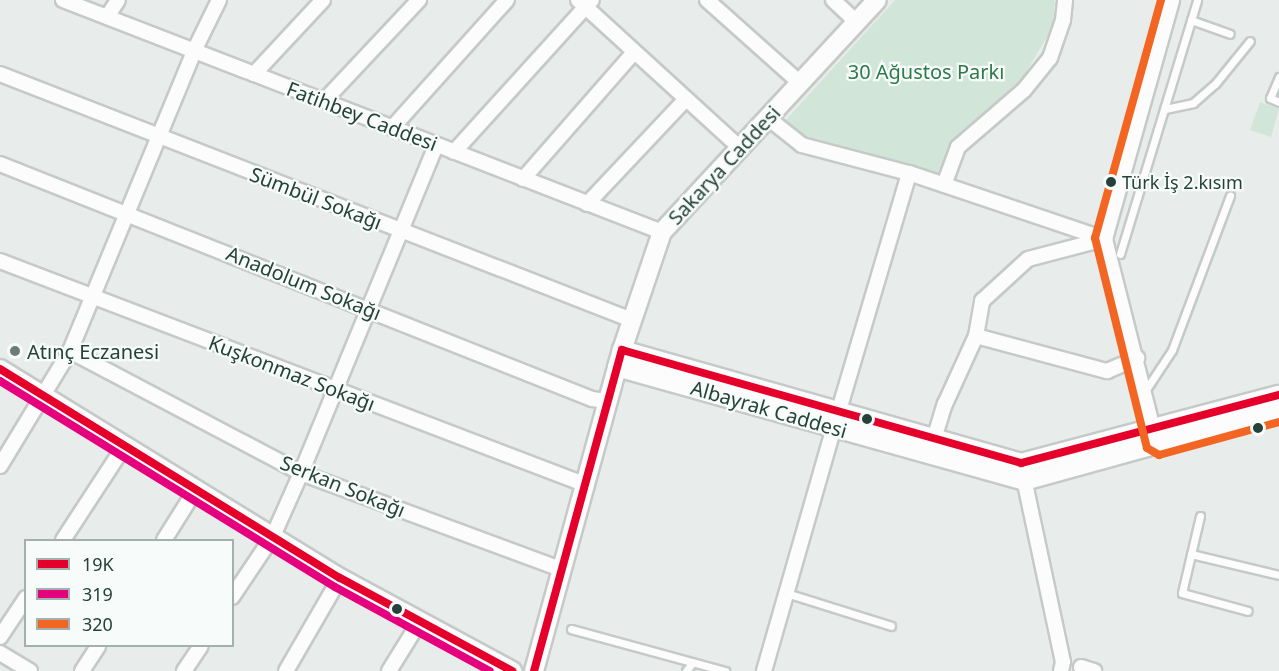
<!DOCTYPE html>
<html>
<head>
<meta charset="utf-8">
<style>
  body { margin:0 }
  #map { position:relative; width:1279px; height:671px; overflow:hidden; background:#e8edeb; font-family:"Noto Sans",sans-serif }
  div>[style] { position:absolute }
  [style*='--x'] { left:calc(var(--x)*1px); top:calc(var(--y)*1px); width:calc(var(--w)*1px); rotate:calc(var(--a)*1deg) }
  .green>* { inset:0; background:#d1e6d8 }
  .roads { filter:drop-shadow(2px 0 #c5cac8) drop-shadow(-2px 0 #c5cac8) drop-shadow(0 2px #c5cac8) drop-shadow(0 -2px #c5cac8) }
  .lane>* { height:7px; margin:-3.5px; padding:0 3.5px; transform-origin:3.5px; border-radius:3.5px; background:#fcfcfc }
  .street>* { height:14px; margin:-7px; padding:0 7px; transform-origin:7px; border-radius:7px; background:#fcfcfc }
  .secondary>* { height:18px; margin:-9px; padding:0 9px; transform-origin:9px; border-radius:9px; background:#fcfcfc }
  .bus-1>* { height:8px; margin:-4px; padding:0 4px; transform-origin:4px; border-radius:4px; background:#e4002b }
  .bus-2>* { height:8px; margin:-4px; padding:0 4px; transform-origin:4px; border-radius:4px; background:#e5007d }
  .bus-3>* { height:8px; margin:-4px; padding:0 4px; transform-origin:4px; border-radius:4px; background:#f26522 }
  .dots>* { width:16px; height:16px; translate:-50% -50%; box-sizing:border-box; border:3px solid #f7fbf9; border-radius:50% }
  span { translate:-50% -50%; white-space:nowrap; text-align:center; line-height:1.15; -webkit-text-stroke:4.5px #f7fbf9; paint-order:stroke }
  .bus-label { font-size:18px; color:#24423a }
  .left { translate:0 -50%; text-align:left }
  .park-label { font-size:20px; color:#2d7a4b }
  .street-label { font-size:20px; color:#24423a }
  .poi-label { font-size:20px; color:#24423a }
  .legend { position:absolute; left:24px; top:539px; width:210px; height:108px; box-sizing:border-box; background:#f7fbf9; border:2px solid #a3b1ad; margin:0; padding:8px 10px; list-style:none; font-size:18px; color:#24423a }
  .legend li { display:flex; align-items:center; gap:12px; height:30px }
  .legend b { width:30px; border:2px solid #a3b1ad }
</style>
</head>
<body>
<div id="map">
  <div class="green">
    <div style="clip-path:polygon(895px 0,1055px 0,1053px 27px,1023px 77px,953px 141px,937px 179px,807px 140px,784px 122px)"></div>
    <div style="clip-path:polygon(1260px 102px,1279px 109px,1271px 137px,1250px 130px)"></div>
  </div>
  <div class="roads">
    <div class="lane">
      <div style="--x:1191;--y:20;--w:41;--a:19.7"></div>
      <div style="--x:1279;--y:77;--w:23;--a:113"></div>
      <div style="--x:1270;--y:98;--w:10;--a:24"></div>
      <div style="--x:1165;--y:109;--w:29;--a:-12"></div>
      <div style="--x:1193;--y:103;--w:29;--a:-41"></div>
      <div style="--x:1215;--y:84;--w:55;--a:-50.9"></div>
      <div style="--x:1120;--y:254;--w:265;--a:-73.1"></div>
      <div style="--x:1145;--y:391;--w:49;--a:-56.6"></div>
      <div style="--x:1172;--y:350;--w:165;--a:-69.4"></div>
      <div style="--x:1200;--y:516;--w:79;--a:103.2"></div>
      <div style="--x:1182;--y:593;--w:68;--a:15.3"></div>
      <div style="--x:1191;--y:554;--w:90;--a:13.4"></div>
      <div style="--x:786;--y:593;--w:110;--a:17.4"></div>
      <div style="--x:571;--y:629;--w:160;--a:15.3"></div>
      <div style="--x:686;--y:671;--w:11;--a:-52"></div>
    </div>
    <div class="street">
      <div style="--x:63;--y:0;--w:642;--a:21.17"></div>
      <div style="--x:578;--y:0;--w:219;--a:42.4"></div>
      <div style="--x:707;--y:0;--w:125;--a:41.7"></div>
      <div style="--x:833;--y:0;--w:33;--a:43"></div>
      <div style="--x:107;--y:17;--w:20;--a:-57"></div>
      <div style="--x:0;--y:74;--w:678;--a:21.27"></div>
      <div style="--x:254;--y:74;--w:101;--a:-47"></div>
      <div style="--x:324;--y:101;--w:139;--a:-46.8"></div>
      <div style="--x:768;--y:118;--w:43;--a:38.5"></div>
      <div style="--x:802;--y:145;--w:111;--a:14.7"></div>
      <div style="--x:909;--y:173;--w:207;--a:18.6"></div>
      <div style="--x:392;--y:128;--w:172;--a:-48.1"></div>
      <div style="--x:454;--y:152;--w:205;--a:-47.8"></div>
      <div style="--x:0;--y:164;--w:637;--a:21.65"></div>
      <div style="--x:592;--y:399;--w:15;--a:8"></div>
      <div style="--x:523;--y:179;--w:169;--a:-48.8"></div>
      <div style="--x:944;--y:185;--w:40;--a:-69.8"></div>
      <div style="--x:958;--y:147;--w:87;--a:-40.8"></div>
      <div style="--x:1024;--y:90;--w:41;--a:-50.9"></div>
      <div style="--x:1050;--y:58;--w:40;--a:-71.1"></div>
      <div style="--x:1063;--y:20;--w:20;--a:-84"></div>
      <div style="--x:587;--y:204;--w:144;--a:-46.7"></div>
      <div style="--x:0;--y:261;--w:625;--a:20.9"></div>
      <div style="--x:976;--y:336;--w:36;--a:-80"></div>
      <div style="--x:982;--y:301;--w:62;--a:-42.4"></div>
      <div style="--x:1028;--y:259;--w:80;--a:-14.6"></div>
      <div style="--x:70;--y:351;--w:261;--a:27.8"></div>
      <div style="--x:301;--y:473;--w:277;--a:20.3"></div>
      <div style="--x:839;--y:410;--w:247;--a:-73.5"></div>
      <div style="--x:1153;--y:429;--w:196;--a:-104.2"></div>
      <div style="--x:1105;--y:239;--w:248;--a:-74.3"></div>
      <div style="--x:934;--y:439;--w:37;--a:-73"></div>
      <div style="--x:945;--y:404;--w:75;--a:-65.5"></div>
      <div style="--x:976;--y:336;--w:136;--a:15"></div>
      <div style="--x:1107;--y:371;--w:33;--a:-23"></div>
      <div style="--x:0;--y:466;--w:135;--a:-58.7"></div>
      <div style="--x:70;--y:351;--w:325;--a:-67.5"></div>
      <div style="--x:194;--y:51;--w:57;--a:-63.9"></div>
      <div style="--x:1023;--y:474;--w:192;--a:78"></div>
      <div style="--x:1063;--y:662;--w:9;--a:103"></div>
      <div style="--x:63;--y:540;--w:113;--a:-56.9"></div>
      <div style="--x:164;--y:540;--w:60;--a:-57.9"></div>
      <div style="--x:232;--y:597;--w:73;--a:-56.1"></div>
      <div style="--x:273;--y:536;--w:69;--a:-66"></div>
      <div style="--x:301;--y:473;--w:355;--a:-67.6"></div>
      <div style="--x:0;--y:637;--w:47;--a:-56.3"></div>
      <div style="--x:0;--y:653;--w:35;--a:31"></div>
      <div style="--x:1081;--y:667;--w:14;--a:17"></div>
      <div style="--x:82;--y:671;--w:30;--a:-57"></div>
      <div style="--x:184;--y:671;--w:30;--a:-56"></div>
      <div style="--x:286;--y:671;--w:108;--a:-59.9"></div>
      <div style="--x:389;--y:671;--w:59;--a:-58.2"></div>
      <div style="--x:764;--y:671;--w:254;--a:-74"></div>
    </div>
    <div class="secondary">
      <div style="--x:622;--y:350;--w:415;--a:15.8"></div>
      <div style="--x:1021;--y:463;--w:267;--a:-14.8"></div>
      <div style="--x:617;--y:367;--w:423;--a:15.6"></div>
      <div style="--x:1024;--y:481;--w:264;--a:-15.4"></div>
      <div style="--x:0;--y:369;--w:399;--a:31.6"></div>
      <div style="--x:340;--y:578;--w:196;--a:28.4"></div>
      <div style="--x:534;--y:671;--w:333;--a:-74.7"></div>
      <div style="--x:622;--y:350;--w:125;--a:-71.3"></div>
      <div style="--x:662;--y:232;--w:316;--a:-47.2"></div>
    </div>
  </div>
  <div class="bus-1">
    <div style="--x:0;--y:369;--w:399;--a:31.6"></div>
    <div style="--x:340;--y:578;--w:196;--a:28.4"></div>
    <div style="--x:534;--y:671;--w:333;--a:-74.7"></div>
    <div style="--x:622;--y:350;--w:415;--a:15.8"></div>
    <div style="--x:1021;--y:463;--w:267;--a:-14.8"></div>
  </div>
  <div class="bus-2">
    <div style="--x:0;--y:381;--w:393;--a:31.6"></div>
    <div style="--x:335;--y:587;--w:176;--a:28.5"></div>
  </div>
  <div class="bus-3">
    <div style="--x:1161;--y:0;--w:247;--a:105.5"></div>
    <div style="--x:1095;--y:238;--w:216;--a:76.1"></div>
    <div style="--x:1147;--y:448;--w:14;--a:30"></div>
    <div style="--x:1159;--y:455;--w:124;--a:-15.4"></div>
  </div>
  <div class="dots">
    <div style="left:1111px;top:182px;background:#24423a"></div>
    <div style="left:15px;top:351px;background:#697e78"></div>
    <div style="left:867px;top:419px;background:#24423a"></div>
    <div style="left:1258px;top:428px;background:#24423a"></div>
    <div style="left:397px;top:609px;background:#24423a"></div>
  </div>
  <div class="bus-label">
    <span class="left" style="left:1122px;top:182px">Türk İş 2.kısım</span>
  </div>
  <div class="park-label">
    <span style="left:926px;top:71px">30 Ağustos Parkı</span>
  </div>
  <div class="street-label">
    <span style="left:362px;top:116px;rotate:21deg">Fatihbey Caddesi</span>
    <span style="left:724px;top:165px;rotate:-47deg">Sakarya Caddesi</span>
    <span style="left:316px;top:198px;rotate:21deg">Sümbül Sokağı</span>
    <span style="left:304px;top:283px;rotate:22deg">Anadolum Sokağı</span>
    <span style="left:292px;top:373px;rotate:21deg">Kuşkonmaz Sokağı</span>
    <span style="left:769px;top:409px;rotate:16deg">Albayrak Caddesi</span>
    <span style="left:343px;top:486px;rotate:22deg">Serkan Sokağı</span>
  </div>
  <div class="poi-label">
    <span class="left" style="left:27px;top:351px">Atınç Eczanesi</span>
  </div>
  <ul class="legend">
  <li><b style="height:8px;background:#e4002b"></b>19K</li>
  <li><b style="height:8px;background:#e5007d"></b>319</li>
  <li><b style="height:8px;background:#f26522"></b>320</li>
  </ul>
</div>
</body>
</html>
